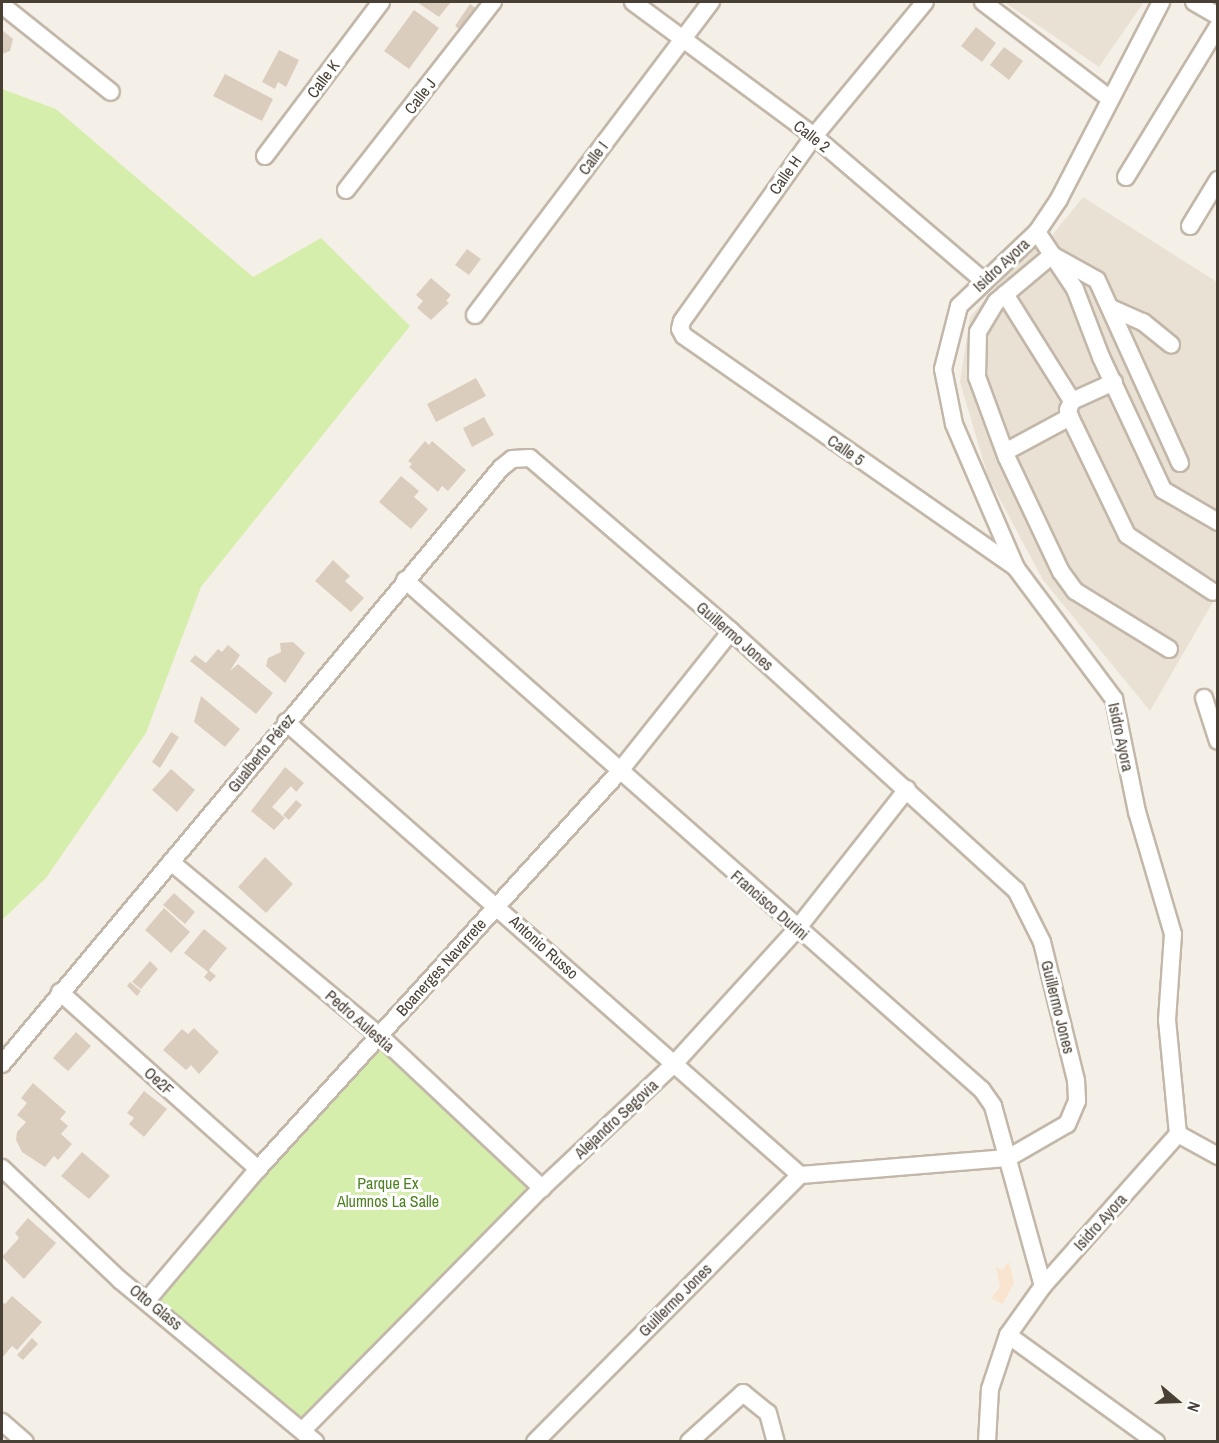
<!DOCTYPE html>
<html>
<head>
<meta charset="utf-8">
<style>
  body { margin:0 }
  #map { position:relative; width:1219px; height:1443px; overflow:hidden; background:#f5f0e7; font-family:"Archivo Narrow",sans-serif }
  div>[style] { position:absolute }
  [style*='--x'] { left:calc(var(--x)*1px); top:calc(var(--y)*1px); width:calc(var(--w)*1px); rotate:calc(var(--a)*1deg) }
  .residential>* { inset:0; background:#eae1d5 }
  .commercial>* { inset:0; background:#f9e4d0 }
  .green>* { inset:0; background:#d6eeac }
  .building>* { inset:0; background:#dbcdbe }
  .roads { filter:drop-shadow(2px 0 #c2b7a9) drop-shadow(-2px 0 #c2b7a9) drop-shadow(0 2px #c2b7a9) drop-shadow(0 -2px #c2b7a9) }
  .minor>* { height:16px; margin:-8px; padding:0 8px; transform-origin:8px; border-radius:8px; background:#fff }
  span { translate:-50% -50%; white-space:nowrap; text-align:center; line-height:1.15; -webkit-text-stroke:6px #fff; paint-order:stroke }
  .street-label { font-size:16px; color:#494035 }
  .park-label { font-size:16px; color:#4e8221 }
  .frame { position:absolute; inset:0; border:3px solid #494035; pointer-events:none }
  .north { position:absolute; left:1147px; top:1371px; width:60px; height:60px; -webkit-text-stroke:4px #fff; paint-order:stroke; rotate:109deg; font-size:16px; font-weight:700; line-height:24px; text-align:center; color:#494035 }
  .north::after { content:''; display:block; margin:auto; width:21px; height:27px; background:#494035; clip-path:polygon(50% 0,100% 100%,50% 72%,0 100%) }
</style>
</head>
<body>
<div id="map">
  <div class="residential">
    <div style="clip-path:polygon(1004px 2px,1144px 2px,1099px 67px)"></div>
    <div style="clip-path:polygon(1083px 197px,1217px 282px,1217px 595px,1150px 711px,1043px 580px,988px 477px,960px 382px,970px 317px,1021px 258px,1053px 234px)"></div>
  </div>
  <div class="commercial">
    <div style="clip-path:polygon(1009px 1262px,1014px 1283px,1003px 1304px,991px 1298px,1000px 1287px,996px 1267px,1002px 1270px)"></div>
  </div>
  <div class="green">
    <div style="clip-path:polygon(2px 89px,56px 109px,253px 277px,321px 238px,410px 326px,201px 587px,146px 733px,46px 878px,2px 920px)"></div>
    <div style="clip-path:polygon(379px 1035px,542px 1188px,303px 1430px,158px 1300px)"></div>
  </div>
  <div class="building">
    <div style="clip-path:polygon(417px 2px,451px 2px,439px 17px)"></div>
    <div style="clip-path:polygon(470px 4px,477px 9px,462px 31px,455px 26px)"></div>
    <div style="clip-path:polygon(414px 10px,439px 28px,409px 69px,384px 51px)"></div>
    <div style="clip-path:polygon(976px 27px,996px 43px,982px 62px,961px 46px)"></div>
    <div style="clip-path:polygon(2px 30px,13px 39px,10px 51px,2px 54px)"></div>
    <div style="clip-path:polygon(1004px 47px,1023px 61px,1009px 80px,990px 65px)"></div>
    <div style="clip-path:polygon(279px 50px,299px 60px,286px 87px,278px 82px,275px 89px,262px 82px)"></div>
    <div style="clip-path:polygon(225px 74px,273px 99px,262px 121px,213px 96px)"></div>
    <div style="clip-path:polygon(467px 249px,481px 259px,469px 275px,455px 265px)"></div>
    <div style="clip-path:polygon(431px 278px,451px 295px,446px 301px,449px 303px,431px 320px,417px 308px,423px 301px,416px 295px)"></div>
    <div style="clip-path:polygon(476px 378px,486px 396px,436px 422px,427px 404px)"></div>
    <div style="clip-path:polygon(484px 417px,494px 435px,472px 447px,463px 428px)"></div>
    <div style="clip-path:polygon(425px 441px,429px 445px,432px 441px,466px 470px,448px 491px,442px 486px,438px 492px,409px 467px,412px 464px,408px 461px)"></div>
    <div style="clip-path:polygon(401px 476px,419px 491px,414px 497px,428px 509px,411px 529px,379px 502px)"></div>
    <div style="clip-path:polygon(333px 560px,350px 576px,345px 581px,364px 598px,351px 612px,315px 581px)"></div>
    <div style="clip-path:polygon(293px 642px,305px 653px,285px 683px,266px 666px,268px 658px,281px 652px,280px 643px)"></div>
    <div style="clip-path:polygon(228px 645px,240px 655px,230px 671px,238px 664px,273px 693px,256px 714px,190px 661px,195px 655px,206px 663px,218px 649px,222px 652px)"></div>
    <div style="clip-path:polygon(201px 696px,240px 729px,225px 747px,194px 722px)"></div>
    <div style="clip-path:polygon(171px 732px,179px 737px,160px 768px,152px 762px)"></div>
    <div style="clip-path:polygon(285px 767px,304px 783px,296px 792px,291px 786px,272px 807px,285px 818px,274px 830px,251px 811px)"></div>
    <div style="clip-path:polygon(171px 769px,195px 790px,177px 812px,152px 790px)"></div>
    <div style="clip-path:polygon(296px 800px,302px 805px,289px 820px,283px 815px)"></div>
    <div style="clip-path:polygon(265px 857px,293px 884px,266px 913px,238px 887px)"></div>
    <div style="clip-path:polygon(174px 893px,195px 912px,185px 924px,163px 905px)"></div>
    <div style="clip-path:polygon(164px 908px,190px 932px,171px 953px,145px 930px)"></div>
    <div style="clip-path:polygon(204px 929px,227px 948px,209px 970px,216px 976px,210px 982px,204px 977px,208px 972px,184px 953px)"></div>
    <div style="clip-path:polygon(150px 961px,158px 969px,141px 989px,132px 982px)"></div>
    <div style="clip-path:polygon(130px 982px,141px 991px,137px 996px,127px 986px)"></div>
    <div style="clip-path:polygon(194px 1028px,219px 1052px,199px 1074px,191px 1065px,186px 1070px,163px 1050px,182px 1029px,188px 1034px)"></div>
    <div style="clip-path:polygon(76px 1032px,91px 1046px,68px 1071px,53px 1058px)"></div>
    <div style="clip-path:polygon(33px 1083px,66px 1112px,60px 1119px,68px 1126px,61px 1134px,72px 1144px,58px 1160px,54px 1156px,45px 1167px,22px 1152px,16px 1140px,17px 1132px,26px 1122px,17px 1115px,27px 1103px,21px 1098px)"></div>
    <div style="clip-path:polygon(144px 1091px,167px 1109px,144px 1137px,129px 1124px,134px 1118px,127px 1113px)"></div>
    <div style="clip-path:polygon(82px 1152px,110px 1176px,89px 1199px,61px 1176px)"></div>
    <div style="clip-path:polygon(28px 1218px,56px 1243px,24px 1279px,2px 1257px,19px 1238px,15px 1233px)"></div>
    <div style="clip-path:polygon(12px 1296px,42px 1322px,17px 1350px,12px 1346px,2px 1358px,2px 1302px,5px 1304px)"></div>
    <div style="clip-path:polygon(32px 1338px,38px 1344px,23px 1360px,17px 1355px)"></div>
  </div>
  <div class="roads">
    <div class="minor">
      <div style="--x:633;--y:2;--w:225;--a:36.5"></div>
      <div style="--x:814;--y:136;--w:223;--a:40.5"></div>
      <div style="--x:925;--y:2;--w:174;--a:129.6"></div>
      <div style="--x:814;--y:136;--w:227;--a:125.5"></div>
      <div style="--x:682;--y:321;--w:8;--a:104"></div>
      <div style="--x:680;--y:329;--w:8;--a:60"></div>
      <div style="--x:684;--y:336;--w:404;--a:34.9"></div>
      <div style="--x:983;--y:2;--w:158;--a:37.3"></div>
      <div style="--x:1194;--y:2;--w:28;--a:30"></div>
      <div style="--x:2;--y:5;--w:139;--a:38.6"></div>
      <div style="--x:265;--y:156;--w:193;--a:-53"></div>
      <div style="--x:1126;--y:177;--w:177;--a:-58.6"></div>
      <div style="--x:346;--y:190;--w:239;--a:-52"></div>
      <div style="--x:1190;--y:226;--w:54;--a:-58.7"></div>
      <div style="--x:1037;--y:232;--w:69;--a:56.3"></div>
      <div style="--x:1075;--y:289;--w:73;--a:69.1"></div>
      <div style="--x:1101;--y:357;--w:147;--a:65"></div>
      <div style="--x:1163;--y:490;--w:64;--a:30.2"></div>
      <div style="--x:1005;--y:294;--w:126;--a:57.9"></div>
      <div style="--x:1111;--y:308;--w:35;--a:24"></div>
      <div style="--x:1143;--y:322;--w:36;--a:39"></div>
      <div style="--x:475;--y:315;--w:392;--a:-53"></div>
      <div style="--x:1114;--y:382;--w:46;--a:155.7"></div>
      <div style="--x:1072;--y:401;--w:10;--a:114"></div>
      <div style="--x:1068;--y:410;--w:7;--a:74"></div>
      <div style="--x:1070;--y:417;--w:131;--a:64.2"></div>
      <div style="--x:1127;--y:535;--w:103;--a:33.5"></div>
      <div style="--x:1005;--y:452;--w:74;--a:-28.3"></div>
      <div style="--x:405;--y:580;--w:770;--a:41.47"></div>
      <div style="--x:982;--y:1090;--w:19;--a:55"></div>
      <div style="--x:993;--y:1106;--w:187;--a:74.5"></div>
      <div style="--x:1169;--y:649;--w:110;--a:-148.3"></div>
      <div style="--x:1075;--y:591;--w:24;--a:-126"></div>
      <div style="--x:1061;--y:572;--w:126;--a:-115.3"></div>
      <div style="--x:1007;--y:458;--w:86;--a:-110.3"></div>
      <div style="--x:977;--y:377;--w:45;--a:-88.7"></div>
      <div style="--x:978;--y:332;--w:35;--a:-59"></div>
      <div style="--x:996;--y:302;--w:73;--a:-40"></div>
      <div style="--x:1052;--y:255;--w:51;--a:29.1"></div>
      <div style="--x:1097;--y:280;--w:201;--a:65.6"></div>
      <div style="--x:1204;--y:698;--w:45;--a:72"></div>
      <div style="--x:286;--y:722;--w:685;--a:41.39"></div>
      <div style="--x:171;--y:862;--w:271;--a:39.8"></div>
      <div style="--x:379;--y:1035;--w:224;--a:43.2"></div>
      <div style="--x:60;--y:992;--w:266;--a:41.8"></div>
      <div style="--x:2;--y:1064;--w:777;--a:-50.06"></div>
      <div style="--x:501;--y:468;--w:14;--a:-39"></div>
      <div style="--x:512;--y:459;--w:18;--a:-3"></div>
      <div style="--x:530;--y:458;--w:265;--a:40.7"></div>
      <div style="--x:731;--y:631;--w:385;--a:42.3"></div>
      <div style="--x:1016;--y:890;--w:58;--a:63.4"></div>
      <div style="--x:1042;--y:942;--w:142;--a:76.2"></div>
      <div style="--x:1076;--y:1080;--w:21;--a:87"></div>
      <div style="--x:1077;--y:1101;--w:25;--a:113"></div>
      <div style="--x:1067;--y:1124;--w:68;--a:150"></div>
      <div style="--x:1008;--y:1158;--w:209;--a:175.3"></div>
      <div style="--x:800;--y:1175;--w:376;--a:134.8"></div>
      <div style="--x:1178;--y:1134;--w:46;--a:28.8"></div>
      <div style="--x:2;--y:1168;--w:163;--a:43.5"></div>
      <div style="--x:120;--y:1280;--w:254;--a:39.7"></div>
      <div style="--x:148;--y:1299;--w:170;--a:-49.8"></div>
      <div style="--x:258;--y:1169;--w:537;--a:-47.72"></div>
      <div style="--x:619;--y:772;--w:180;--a:-51.5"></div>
      <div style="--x:1008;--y:1335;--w:183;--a:35.9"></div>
      <div style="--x:2;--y:1422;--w:30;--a:41"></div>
      <div style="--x:303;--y:1430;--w:340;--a:-45.4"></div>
      <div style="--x:542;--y:1188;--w:183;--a:-43.2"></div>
      <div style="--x:675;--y:1063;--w:181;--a:-47.7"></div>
      <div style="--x:797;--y:929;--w:178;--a:-51.8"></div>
      <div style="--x:689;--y:1442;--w:73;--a:-42.2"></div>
      <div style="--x:743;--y:1393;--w:32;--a:39"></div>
      <div style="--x:768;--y:1413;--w:30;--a:75"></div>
      <div style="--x:987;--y:1442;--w:53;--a:-86.8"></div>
      <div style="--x:990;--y:1389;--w:57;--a:-71.6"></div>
      <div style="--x:1008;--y:1335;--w:60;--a:-54.5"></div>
      <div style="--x:1043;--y:1286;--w:203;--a:-48.4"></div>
      <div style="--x:1178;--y:1134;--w:115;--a:-95.5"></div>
      <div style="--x:1167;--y:1020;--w:86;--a:-86"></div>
      <div style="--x:1173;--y:934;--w:127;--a:-106.4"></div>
      <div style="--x:1137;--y:812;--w:115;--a:-101.5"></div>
      <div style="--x:1114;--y:699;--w:164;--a:-126.8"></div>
      <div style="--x:1016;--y:568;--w:157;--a:-113.3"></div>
      <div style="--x:954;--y:424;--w:56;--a:-101.3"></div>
      <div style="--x:943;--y:369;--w:65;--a:-75.7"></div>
      <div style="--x:959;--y:306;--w:108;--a:-43.5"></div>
      <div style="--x:1037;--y:232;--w:40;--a:-56"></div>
      <div style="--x:1059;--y:199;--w:222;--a:-62.6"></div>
    </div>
  </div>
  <div class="street-label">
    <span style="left:323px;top:79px;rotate:-53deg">Calle K</span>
    <span style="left:420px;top:96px;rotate:-52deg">Calle J</span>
    <span style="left:812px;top:136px;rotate:38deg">Calle 2</span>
    <span style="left:593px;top:158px;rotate:-53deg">Calle I</span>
    <span style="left:785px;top:175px;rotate:-55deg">Calle H</span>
    <span style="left:1001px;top:265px;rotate:-43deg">Isidro Ayora</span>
    <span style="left:846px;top:450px;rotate:35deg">Calle 5</span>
    <span style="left:735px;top:636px;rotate:41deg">Guillermo Jones</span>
    <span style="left:1121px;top:737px;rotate:78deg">Isidro Ayora</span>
    <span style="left:261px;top:753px;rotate:-51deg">Gualberto Pérez</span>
    <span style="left:770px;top:905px;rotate:41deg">Francisco Durini</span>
    <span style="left:544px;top:947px;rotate:42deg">Antonio Russo</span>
    <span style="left:441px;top:967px;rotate:-48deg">Boanerges Navarrete</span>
    <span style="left:1058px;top:1007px;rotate:76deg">Guillermo Jones</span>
    <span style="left:360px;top:1021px;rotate:41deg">Pedro Aulestia</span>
    <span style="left:159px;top:1081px;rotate:42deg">Oe2F</span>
    <span style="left:616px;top:1119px;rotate:-43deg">Alejandro Segovia</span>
    <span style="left:1100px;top:1222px;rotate:-48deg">Isidro Ayora</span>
    <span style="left:675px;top:1300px;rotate:-45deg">Guillermo Jones</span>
    <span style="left:156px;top:1307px;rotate:39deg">Otto Glass</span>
  </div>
  <div class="park-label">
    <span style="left:388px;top:1192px">Parque Ex<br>Alumnos La Salle</span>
  </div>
  <div class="frame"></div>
  <div class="north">N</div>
</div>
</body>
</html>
